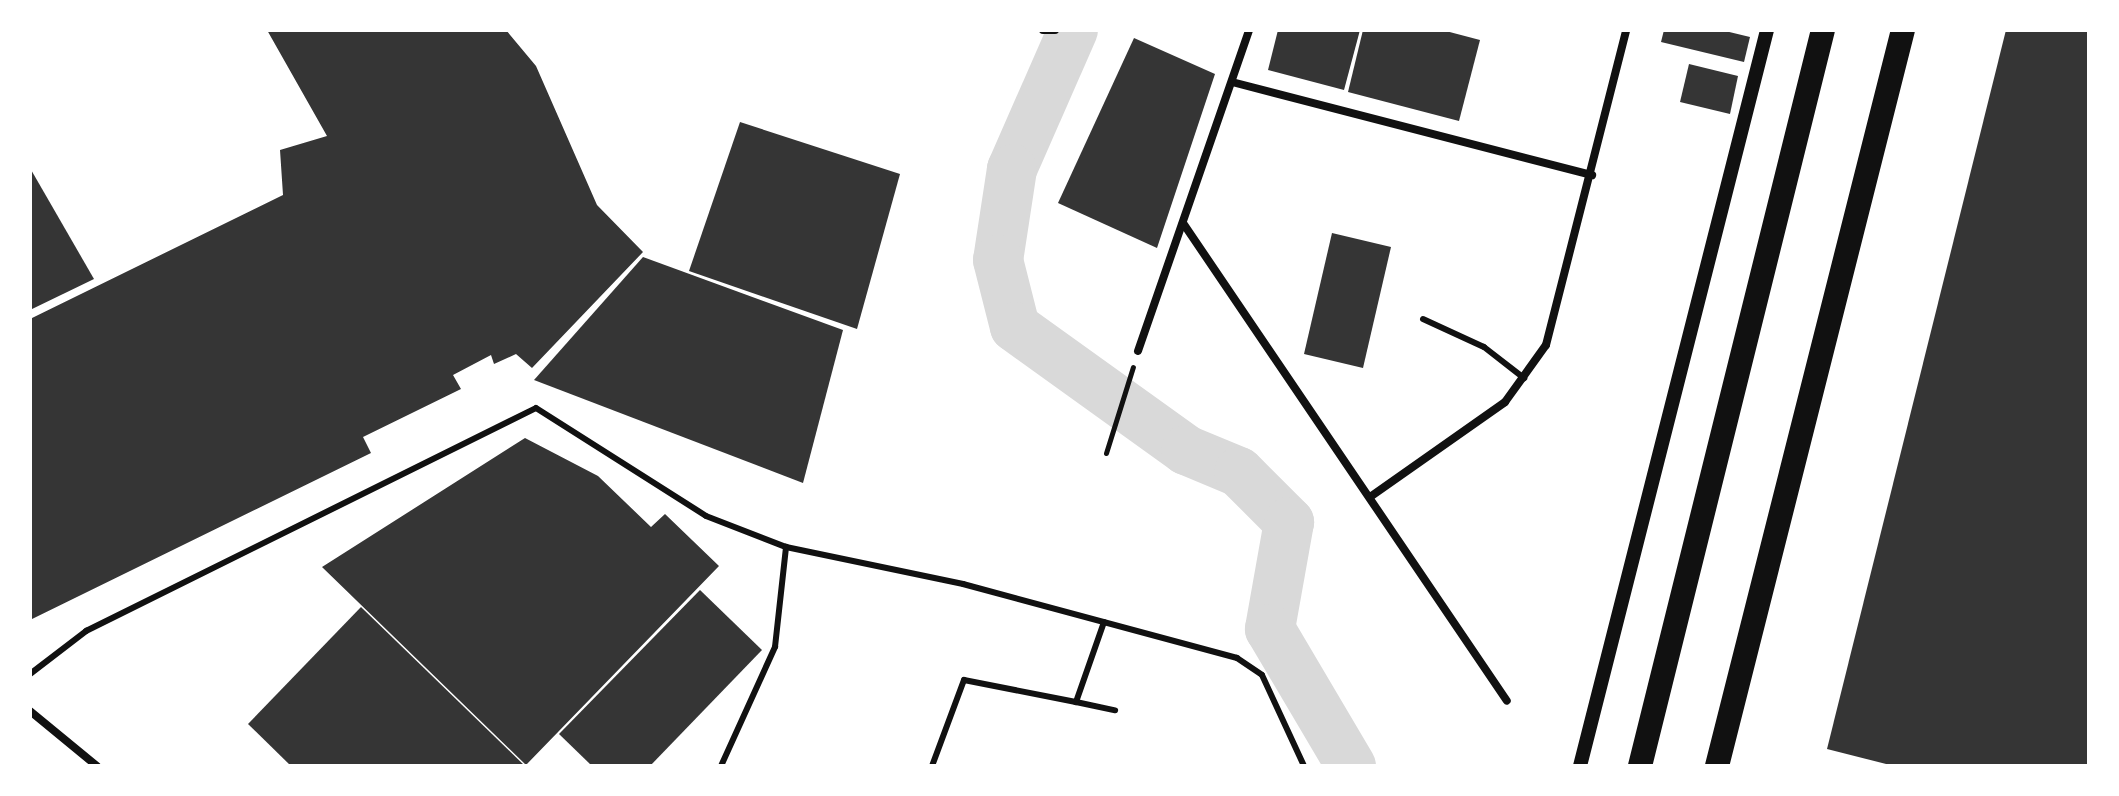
<!DOCTYPE html>
<html>
<head>
<meta charset="utf-8">
<style>
  body { margin:0 }
  #map { position:relative; width:2119px; height:796px; overflow:hidden; background:#fff; font-family:"Fira Sans",sans-serif }
  div>[style] { position:absolute }
  [style*='--x'] { left:calc(var(--x)*1px); top:calc(var(--y)*1px); width:calc(var(--w)*1px); rotate:calc(var(--a)*1deg) }
  .river>* { height:50px; margin:-25px; padding:0 25px; transform-origin:25px; border-radius:25px; background:#d9d9d9 }
  .building>* { inset:0; background:#353535 }
  .path>* { height:5px; margin:-2.5px; padding:0 2.5px; transform-origin:2.5px; border-radius:2.5px; background:#111 }
  .service>* { height:6px; margin:-3px; padding:0 3px; transform-origin:3px; border-radius:3px; background:#111 }
  .minor>* { height:8px; margin:-4px; padding:0 4px; transform-origin:4px; border-radius:4px; background:#111 }
  .tertiary>* { height:14px; margin:-7px; padding:0 7px; transform-origin:7px; border-radius:7px; background:#111 }
  .motorway>* { height:24px; margin:-12px; padding:0 12px; transform-origin:12px; border-radius:12px; background:#111 }
  span { translate:-50% -50%; white-space:nowrap; text-align:center; line-height:1.15; -webkit-text-stroke:8px #fff; paint-order:stroke }
  .frame { position:absolute; inset:0; border:32px solid #fff; pointer-events:none }
</style>
</head>
<body>
<div id="map">
  <div class="river">
    <div style="--x:1073;--y:30;--w:152;--a:113.7"></div>
    <div style="--x:1012;--y:169;--w:92;--a:98.7"></div>
    <div style="--x:998;--y:260;--w:69;--a:75.8"></div>
    <div style="--x:1015;--y:327;--w:211;--a:35.7"></div>
    <div style="--x:1186;--y:450;--w:57;--a:22.5"></div>
    <div style="--x:1239;--y:472;--w:71;--a:45"></div>
    <div style="--x:1289;--y:522;--w:109;--a:100.1"></div>
    <div style="--x:1270;--y:629;--w:159;--a:59.4"></div>
  </div>
  <div class="building">
    <div style="clip-path:polygon(267px 30px,506px 30px,536px 66px,597px 205px,643px 252px,532px 368px,516px 354px,494px 364px,491px 355px,453px 375px,461px 389px,363px 437px,371px 453px,30px 620px,30px 319px,283px 195px,280px 150px,327px 136px)"></div>
    <div style="clip-path:polygon(1278px 30px,1360px 30px,1344px 90px,1268px 70px)"></div>
    <div style="clip-path:polygon(1363px 30px,1442px 30px,1480px 40px,1459px 121px,1348px 92px)"></div>
    <div style="clip-path:polygon(1664px 30px,1721px 30px,1750px 37px,1744px 62px,1661px 42px)"></div>
    <div style="clip-path:polygon(2006px 30px,2089px 30px,2089px 766px,1894px 766px,1827px 749px)"></div>
    <div style="clip-path:polygon(1134px 38px,1215px 74px,1157px 248px,1058px 203px)"></div>
    <div style="clip-path:polygon(1689px 64px,1738px 76px,1730px 114px,1680px 102px)"></div>
    <div style="clip-path:polygon(740px 122px,900px 174px,857px 329px,689px 271px)"></div>
    <div style="clip-path:polygon(30px 168px,94px 279px,30px 310px)"></div>
    <div style="clip-path:polygon(1332px 233px,1391px 247px,1363px 368px,1304px 354px)"></div>
    <div style="clip-path:polygon(643px 257px,843px 330px,803px 483px,534px 380px)"></div>
    <div style="clip-path:polygon(525px 438px,598px 476px,651px 527px,665px 514px,719px 566px,526px 765px,322px 567px)"></div>
    <div style="clip-path:polygon(700px 590px,762px 650px,650px 766px,592px 766px,559px 734px)"></div>
    <div style="clip-path:polygon(361px 607px,525px 766px,291px 766px,248px 724px)"></div>
  </div>
  <div class="path">
    <div style="--x:1106;--y:453;--w:90;--a:-72.6"></div>
  </div>
  <div class="service">
    <div style="--x:1423;--y:319;--w:67;--a:24.7"></div>
    <div style="--x:1484;--y:347;--w:51;--a:37.8"></div>
    <div style="--x:1104;--y:622;--w:85;--a:109.3"></div>
    <div style="--x:1076;--y:702;--w:40;--a:12"></div>
    <div style="--x:30;--y:674;--w:71;--a:-37.5"></div>
    <div style="--x:86;--y:631;--w:502;--a:-26.36"></div>
    <div style="--x:536;--y:408;--w:201;--a:32.4"></div>
    <div style="--x:706;--y:516;--w:86;--a:21.2"></div>
    <div style="--x:786;--y:547;--w:181;--a:11.8"></div>
    <div style="--x:963;--y:584;--w:284;--a:15.1"></div>
    <div style="--x:1237;--y:658;--w:30;--a:34"></div>
    <div style="--x:1262;--y:675;--w:100;--a:65.2"></div>
    <div style="--x:721;--y:766;--w:131;--a:-65.6"></div>
    <div style="--x:775;--y:647;--w:101;--a:-83.7"></div>
    <div style="--x:932;--y:766;--w:92;--a:-69.6"></div>
    <div style="--x:964;--y:680;--w:114;--a:11.1"></div>
  </div>
  <div class="minor">
    <div style="--x:1043;--y:30;--w:12;--a:0"></div>
    <div style="--x:1232;--y:82;--w:372;--a:14.5"></div>
    <div style="--x:1183;--y:223;--w:577;--a:55.87"></div>
    <div style="--x:1138;--y:351;--w:340;--a:-70.9"></div>
    <div style="--x:1370;--y:497;--w:165;--a:-35.1"></div>
    <div style="--x:1505;--y:402;--w:70;--a:-54.3"></div>
    <div style="--x:1546;--y:345;--w:325;--a:-75.7"></div>
    <div style="--x:30;--y:711;--w:87;--a:39.4"></div>
  </div>
  <div class="tertiary">
    <div style="--x:1580;--y:766;--w:759;--a:-75.74"></div>
  </div>
  <div class="motorway">
    <div style="--x:1640;--y:766;--w:758;--a:-76.04"></div>
    <div style="--x:1717;--y:766;--w:759;--a:-75.82"></div>
  </div>
  <div class="frame"></div>
</div>
</body>
</html>
